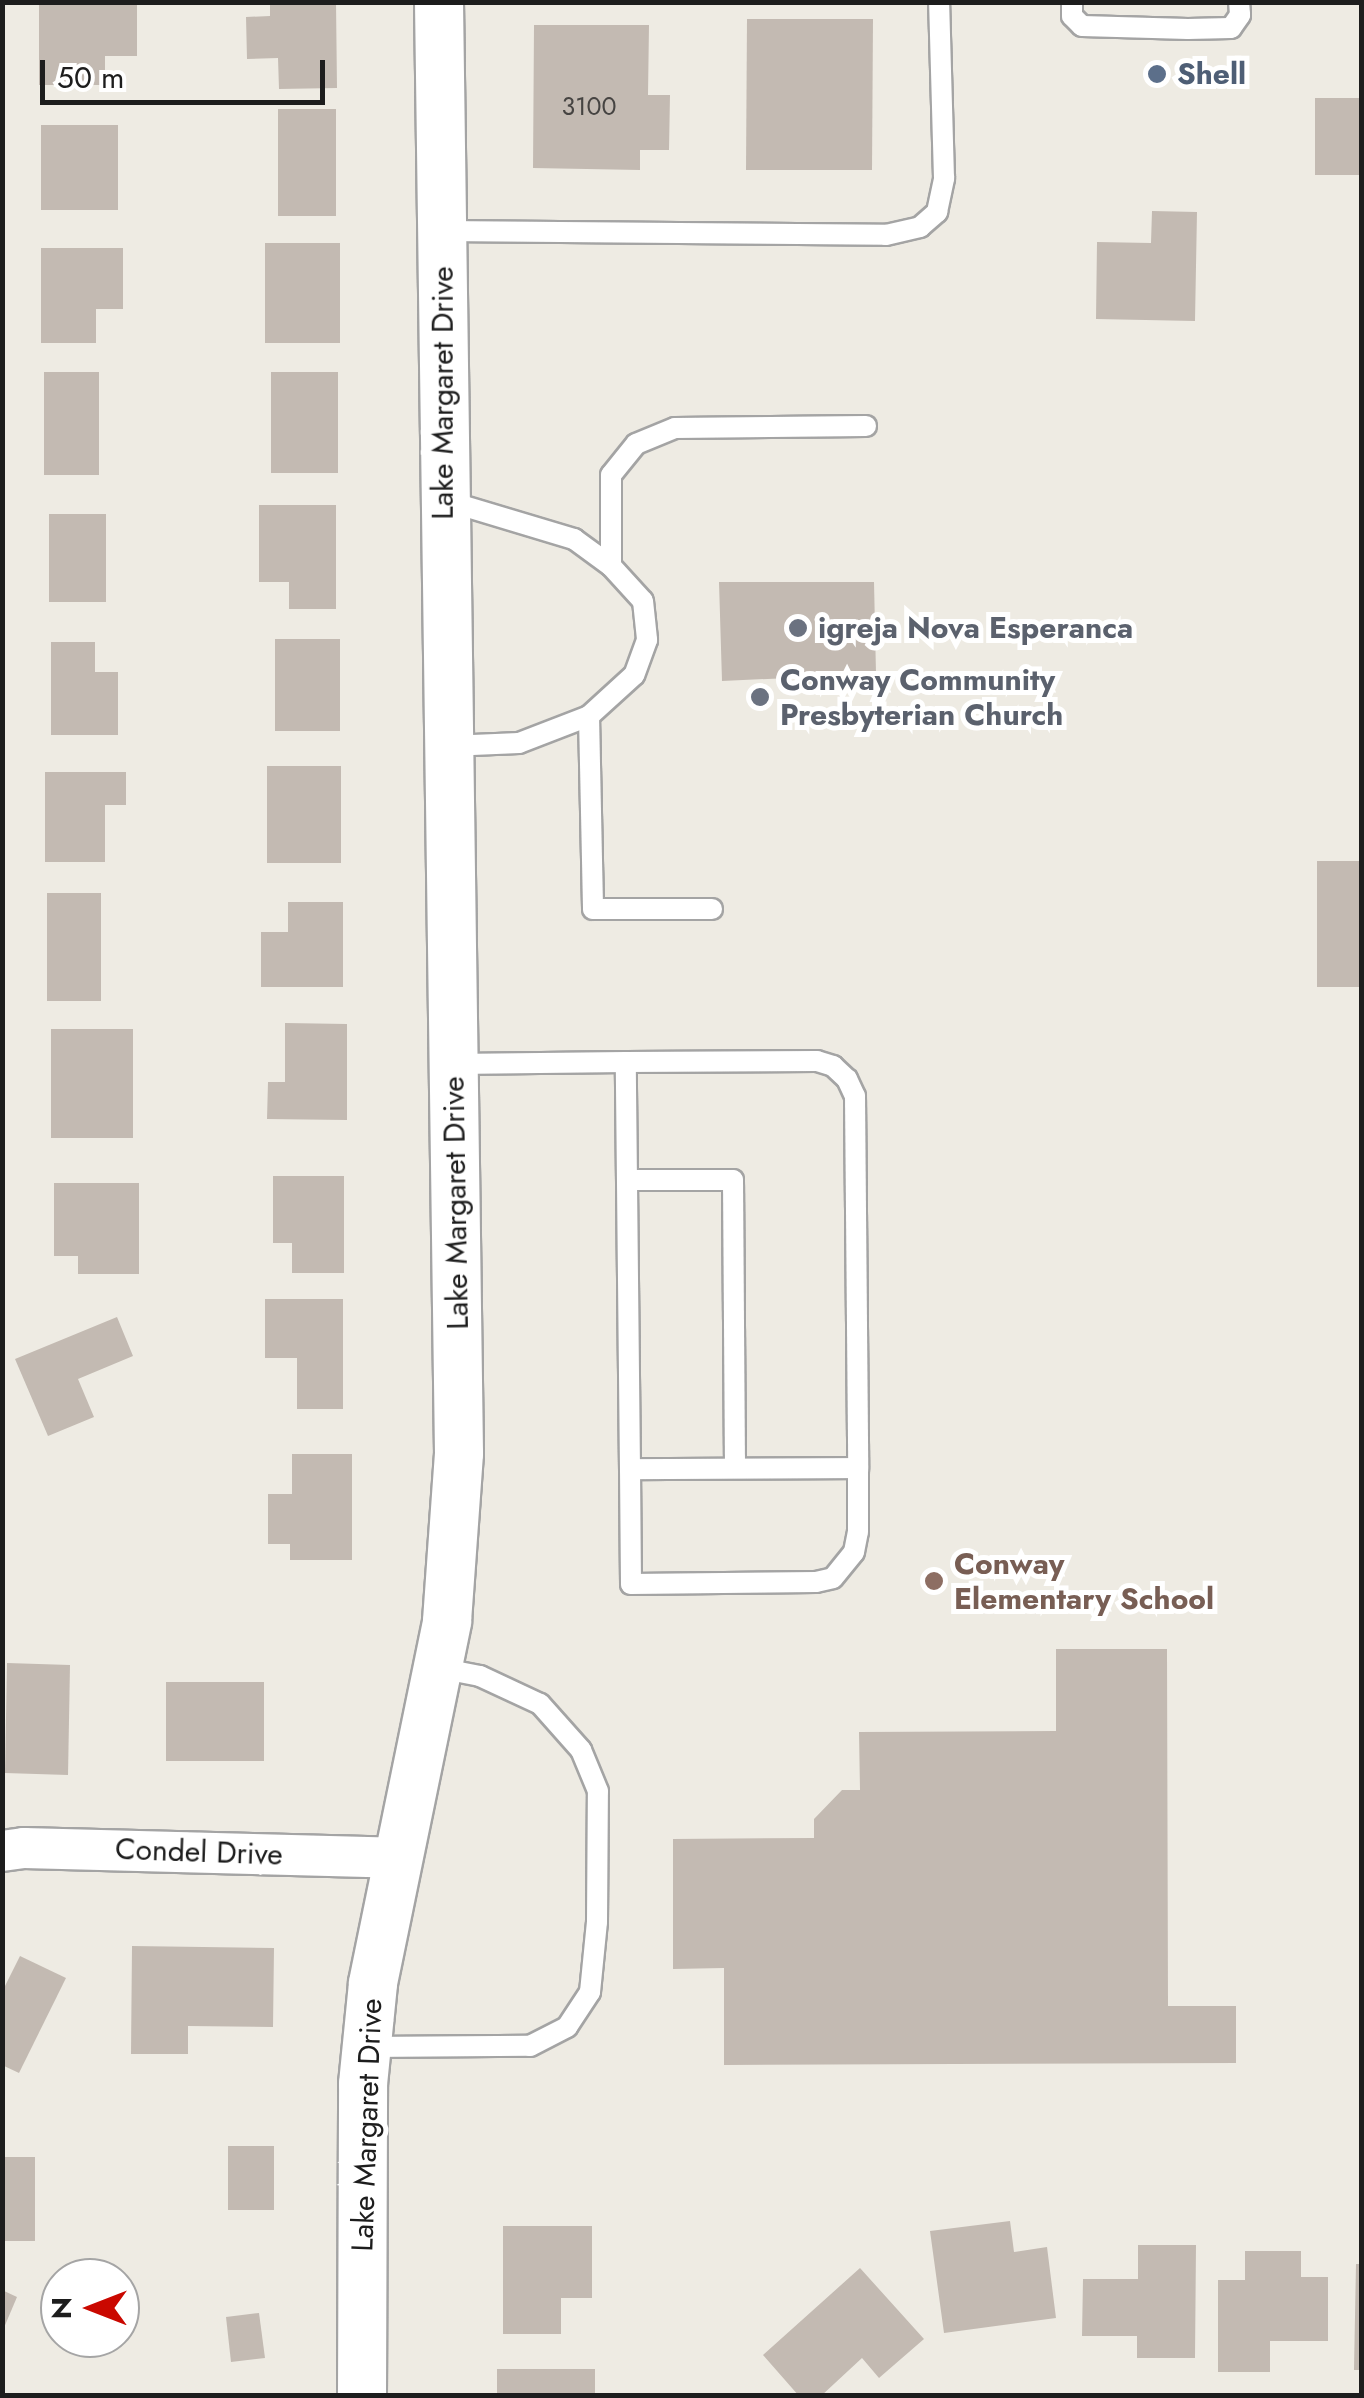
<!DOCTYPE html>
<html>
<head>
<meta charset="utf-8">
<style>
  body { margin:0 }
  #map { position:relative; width:1364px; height:2398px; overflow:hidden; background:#eeebe3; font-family:Jost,sans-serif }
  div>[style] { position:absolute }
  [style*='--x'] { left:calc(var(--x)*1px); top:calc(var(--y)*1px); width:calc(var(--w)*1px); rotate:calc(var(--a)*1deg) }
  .building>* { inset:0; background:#c3bab2 }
  .roads { filter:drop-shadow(2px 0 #a4a4a4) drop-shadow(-2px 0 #a4a4a4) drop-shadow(0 2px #a4a4a4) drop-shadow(0 -2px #a4a4a4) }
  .service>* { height:20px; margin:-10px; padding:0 10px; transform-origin:10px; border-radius:10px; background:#fff }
  .minor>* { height:40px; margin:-20px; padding:0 20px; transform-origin:20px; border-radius:20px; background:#fff }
  .tertiary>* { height:48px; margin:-24px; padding:0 24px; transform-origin:24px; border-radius:24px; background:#fff }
  .dots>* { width:28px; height:28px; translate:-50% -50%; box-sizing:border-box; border:5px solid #fff; border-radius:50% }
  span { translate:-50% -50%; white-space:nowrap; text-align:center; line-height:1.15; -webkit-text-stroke:10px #fff; paint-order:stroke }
  .number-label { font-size:25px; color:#464442 }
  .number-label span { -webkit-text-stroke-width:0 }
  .service-label { font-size:30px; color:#4e5e75; font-weight:700 }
  .left { translate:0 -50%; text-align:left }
  .street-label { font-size:30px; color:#1d1d1d }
  .worship-label { font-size:30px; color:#5b616d; font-weight:700 }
  .education-label { font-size:30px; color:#785e54; font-weight:700 }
  .frame { position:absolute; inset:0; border:5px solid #1d1d1d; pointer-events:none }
  .north { position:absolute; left:40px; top:2258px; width:100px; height:100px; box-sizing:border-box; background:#fff; border:2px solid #a5a5a5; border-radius:50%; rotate:270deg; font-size:28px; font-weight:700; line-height:40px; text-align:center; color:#1d1d1d }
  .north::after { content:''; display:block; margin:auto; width:35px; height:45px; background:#ca0800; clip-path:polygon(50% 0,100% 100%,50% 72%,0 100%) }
  .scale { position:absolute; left:40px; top:60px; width:285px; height:45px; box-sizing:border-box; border:5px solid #1d1d1d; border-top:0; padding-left:12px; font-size:30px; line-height:35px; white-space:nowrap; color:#1d1d1d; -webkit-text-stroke:8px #fff; paint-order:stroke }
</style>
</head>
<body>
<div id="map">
  <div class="building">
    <div style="clip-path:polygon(39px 2px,137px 2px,137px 56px,105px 56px,105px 85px,39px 85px)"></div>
    <div style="clip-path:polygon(270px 2px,336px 2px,337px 88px,279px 89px,278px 58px,247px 59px,246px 17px,270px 16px)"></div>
    <div style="clip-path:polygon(747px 19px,873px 19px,872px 170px,746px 170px)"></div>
    <div style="clip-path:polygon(534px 25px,649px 25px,648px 95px,670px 95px,669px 150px,640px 150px,640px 170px,533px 168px)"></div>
    <div style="clip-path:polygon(1315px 98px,1362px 98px,1362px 175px,1315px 175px)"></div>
    <div style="clip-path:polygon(278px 109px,336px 109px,336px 216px,278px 216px)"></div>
    <div style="clip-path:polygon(41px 125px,118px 125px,118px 210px,41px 210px)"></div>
    <div style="clip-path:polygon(1152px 211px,1197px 212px,1195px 321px,1096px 319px,1097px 242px,1151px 243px)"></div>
    <div style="clip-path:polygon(265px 243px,340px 243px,340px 343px,265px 343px)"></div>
    <div style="clip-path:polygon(41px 248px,123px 248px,123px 309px,96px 309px,96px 343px,41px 343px)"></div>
    <div style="clip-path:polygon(44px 372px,99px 372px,99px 475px,44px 475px)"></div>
    <div style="clip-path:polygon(271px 372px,338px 372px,338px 473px,271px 473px)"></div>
    <div style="clip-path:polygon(259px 505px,336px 505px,336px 609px,289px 609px,289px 582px,259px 582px)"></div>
    <div style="clip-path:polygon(49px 514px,106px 514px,106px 602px,49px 602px)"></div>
    <div style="clip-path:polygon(719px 582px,874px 582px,876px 674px,722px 681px)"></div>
    <div style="clip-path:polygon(275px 639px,340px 639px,340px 731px,275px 731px)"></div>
    <div style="clip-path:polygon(51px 642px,95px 642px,95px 672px,118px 672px,118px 735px,51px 735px)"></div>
    <div style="clip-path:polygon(267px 766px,341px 766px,341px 863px,267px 863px)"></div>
    <div style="clip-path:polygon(45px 772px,126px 772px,126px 805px,105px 805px,105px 862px,45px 862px)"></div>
    <div style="clip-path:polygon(1317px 861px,1362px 861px,1362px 987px,1317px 987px)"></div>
    <div style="clip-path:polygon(47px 893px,101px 893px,101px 1001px,47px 1001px)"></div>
    <div style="clip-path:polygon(288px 902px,343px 902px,343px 987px,261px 987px,261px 932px,288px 932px)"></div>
    <div style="clip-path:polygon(285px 1023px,347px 1024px,347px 1120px,267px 1119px,268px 1082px,285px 1082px)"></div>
    <div style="clip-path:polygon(51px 1029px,133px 1029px,133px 1138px,51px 1138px)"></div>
    <div style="clip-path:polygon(273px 1176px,344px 1176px,344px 1273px,292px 1273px,292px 1243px,273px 1243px)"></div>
    <div style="clip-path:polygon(54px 1183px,139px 1183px,139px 1274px,78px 1274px,78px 1256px,54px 1256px)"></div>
    <div style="clip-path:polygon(265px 1299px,343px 1299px,343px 1409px,297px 1409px,297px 1358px,265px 1358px)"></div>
    <div style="clip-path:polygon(117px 1317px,133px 1356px,78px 1379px,94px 1417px,48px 1436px,15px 1359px)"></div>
    <div style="clip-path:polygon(292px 1454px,352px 1454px,352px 1560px,290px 1560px,290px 1544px,268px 1544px,268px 1494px,292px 1494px)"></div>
    <div style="clip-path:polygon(1056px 1649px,1167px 1649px,1168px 2006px,1236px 2006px,1236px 2063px,724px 2065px,724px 1968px,673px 1969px,673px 1839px,814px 1838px,814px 1819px,842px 1790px,860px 1790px,859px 1732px,1056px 1731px)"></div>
    <div style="clip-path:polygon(7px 1663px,70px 1665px,68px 1775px,5px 1773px)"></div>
    <div style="clip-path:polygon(166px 1682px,264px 1682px,264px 1761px,166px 1761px)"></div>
    <div style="clip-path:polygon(132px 1946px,274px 1948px,273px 2027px,188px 2026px,188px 2054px,131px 2054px)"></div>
    <div style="clip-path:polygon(20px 1956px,66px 1978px,19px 2073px,2px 2065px,2px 1992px)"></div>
    <div style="clip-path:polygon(228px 2146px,274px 2146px,274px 2210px,228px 2210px)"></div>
    <div style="clip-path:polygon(2px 2157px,35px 2157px,35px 2241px,2px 2241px)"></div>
    <div style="clip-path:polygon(1010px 2221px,1014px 2252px,1047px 2247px,1056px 2318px,944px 2333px,930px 2231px)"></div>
    <div style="clip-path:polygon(503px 2226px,592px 2226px,592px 2298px,561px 2298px,561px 2334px,503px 2334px)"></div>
    <div style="clip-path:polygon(1138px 2245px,1196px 2245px,1195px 2358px,1137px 2358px,1137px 2336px,1082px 2336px,1083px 2279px,1138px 2279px)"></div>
    <div style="clip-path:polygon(1245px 2251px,1301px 2251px,1301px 2277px,1328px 2277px,1328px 2341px,1270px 2341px,1270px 2372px,1218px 2372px,1218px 2280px,1245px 2280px)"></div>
    <div style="clip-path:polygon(1356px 2264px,1362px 2264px,1362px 2370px,1354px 2370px)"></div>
    <div style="clip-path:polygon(860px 2268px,924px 2339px,879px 2378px,862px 2358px,821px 2396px,799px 2396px,763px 2355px)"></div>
    <div style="clip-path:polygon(2px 2290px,17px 2297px,3px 2330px,2px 2330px)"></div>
    <div style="clip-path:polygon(259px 2313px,265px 2358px,231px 2362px,226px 2317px)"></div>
    <div style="clip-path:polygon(497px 2369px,595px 2369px,595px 2396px,497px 2396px)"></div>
  </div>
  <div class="roads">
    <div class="service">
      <div style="--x:1072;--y:2;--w:14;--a:90"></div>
      <div style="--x:1072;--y:16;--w:14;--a:45"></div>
      <div style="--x:1082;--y:26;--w:106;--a:1.6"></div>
      <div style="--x:1188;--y:29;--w:43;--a:-1.3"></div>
      <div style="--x:1231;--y:28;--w:16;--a:-55"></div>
      <div style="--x:1240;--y:15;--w:13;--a:-94"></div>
      <div style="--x:442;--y:231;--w:444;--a:0.5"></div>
      <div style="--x:886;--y:235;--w:35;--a:-13"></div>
      <div style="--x:920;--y:227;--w:23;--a:-41"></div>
      <div style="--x:937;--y:212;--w:35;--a:-78"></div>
      <div style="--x:944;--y:178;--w:176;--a:-91.6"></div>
      <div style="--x:444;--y:500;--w:136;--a:16.7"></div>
      <div style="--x:574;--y:539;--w:46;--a:36.1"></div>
      <div style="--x:611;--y:566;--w:47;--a:47.6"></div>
      <div style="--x:643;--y:601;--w:39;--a:84"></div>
      <div style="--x:647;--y:640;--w:37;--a:110"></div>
      <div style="--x:634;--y:675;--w:61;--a:137.7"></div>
      <div style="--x:589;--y:716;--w:75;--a:158.9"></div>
      <div style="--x:519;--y:743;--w:70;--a:177.5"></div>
      <div style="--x:611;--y:566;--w:91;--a:-90"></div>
      <div style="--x:611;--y:475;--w:40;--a:-51"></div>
      <div style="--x:636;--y:444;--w:42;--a:-22.3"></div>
      <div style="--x:675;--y:428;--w:191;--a:-0.6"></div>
      <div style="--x:589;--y:716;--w:193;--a:88.8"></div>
      <div style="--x:593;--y:909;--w:119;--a:0"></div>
      <div style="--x:454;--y:1064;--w:172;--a:-0.7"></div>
      <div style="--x:626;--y:1062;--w:191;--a:-0.3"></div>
      <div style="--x:817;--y:1061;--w:17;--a:17"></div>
      <div style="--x:833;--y:1066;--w:19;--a:43"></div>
      <div style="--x:847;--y:1079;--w:19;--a:65"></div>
      <div style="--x:855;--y:1096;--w:372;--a:89.5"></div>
      <div style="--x:858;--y:1468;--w:228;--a:179.7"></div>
      <div style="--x:630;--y:1469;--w:407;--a:-90.6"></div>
      <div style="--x:627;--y:1180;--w:106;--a:0"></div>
      <div style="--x:733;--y:1180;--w:288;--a:89.6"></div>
      <div style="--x:630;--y:1469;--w:115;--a:89.5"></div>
      <div style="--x:631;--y:1584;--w:185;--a:-0.6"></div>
      <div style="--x:816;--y:1582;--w:17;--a:-13"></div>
      <div style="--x:833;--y:1578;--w:33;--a:-51"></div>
      <div style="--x:854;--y:1552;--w:20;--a:-79"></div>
      <div style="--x:858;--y:1532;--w:64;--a:-90"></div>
      <div style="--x:367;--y:2047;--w:163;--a:-0.4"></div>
      <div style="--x:530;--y:2046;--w:42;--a:-27.2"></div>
      <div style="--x:567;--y:2027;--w:42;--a:-56.7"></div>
      <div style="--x:590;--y:1992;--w:70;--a:-84.3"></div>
      <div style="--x:597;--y:1922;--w:131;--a:-89.6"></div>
      <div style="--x:598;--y:1791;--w:44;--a:-112.5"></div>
      <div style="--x:581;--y:1750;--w:62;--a:-131.7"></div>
      <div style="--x:540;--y:1704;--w:66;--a:-155"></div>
      <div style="--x:480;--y:1676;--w:42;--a:-169"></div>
    </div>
    <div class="minor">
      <div style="--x:2;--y:1851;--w:22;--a:-8"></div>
      <div style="--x:24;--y:1848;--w:372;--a:1.5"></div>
    </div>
    <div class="tertiary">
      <div style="--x:362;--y:2396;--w:312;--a:-89.8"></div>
      <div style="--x:363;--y:2084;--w:101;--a:-84.3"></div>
      <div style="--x:373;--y:1983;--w:369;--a:-78.4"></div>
      <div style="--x:447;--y:1621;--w:168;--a:-85.9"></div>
      <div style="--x:459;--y:1453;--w:1451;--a:-90.79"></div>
    </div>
  </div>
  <div class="dots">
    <div style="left:1157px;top:74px;background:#5c6f8a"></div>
    <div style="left:798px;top:628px;background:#6b7280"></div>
    <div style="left:760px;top:697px;background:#6b7280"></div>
    <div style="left:934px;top:1581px;background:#8d6e63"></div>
  </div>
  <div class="number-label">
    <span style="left:589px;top:106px">3100</span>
  </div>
  <div class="service-label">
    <span class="left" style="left:1177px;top:74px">Shell</span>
  </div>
  <div class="street-label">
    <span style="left:443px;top:393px;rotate:-90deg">Lake Margaret Drive</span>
    <span style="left:456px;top:1203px;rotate:-91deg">Lake Margaret Drive</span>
    <span style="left:199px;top:1852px;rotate:2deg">Condel Drive</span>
    <span style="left:367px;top:2125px;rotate:-88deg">Lake Margaret Drive</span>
  </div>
  <div class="worship-label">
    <span class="left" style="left:818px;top:628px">igreja Nova Esperanca</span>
    <span class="left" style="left:780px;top:697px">Conway Community<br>Presbyterian Church</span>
  </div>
  <div class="education-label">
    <span class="left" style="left:954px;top:1581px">Conway<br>Elementary School</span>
  </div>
  <div class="frame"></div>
  <div class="north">N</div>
  <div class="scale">50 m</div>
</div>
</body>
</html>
